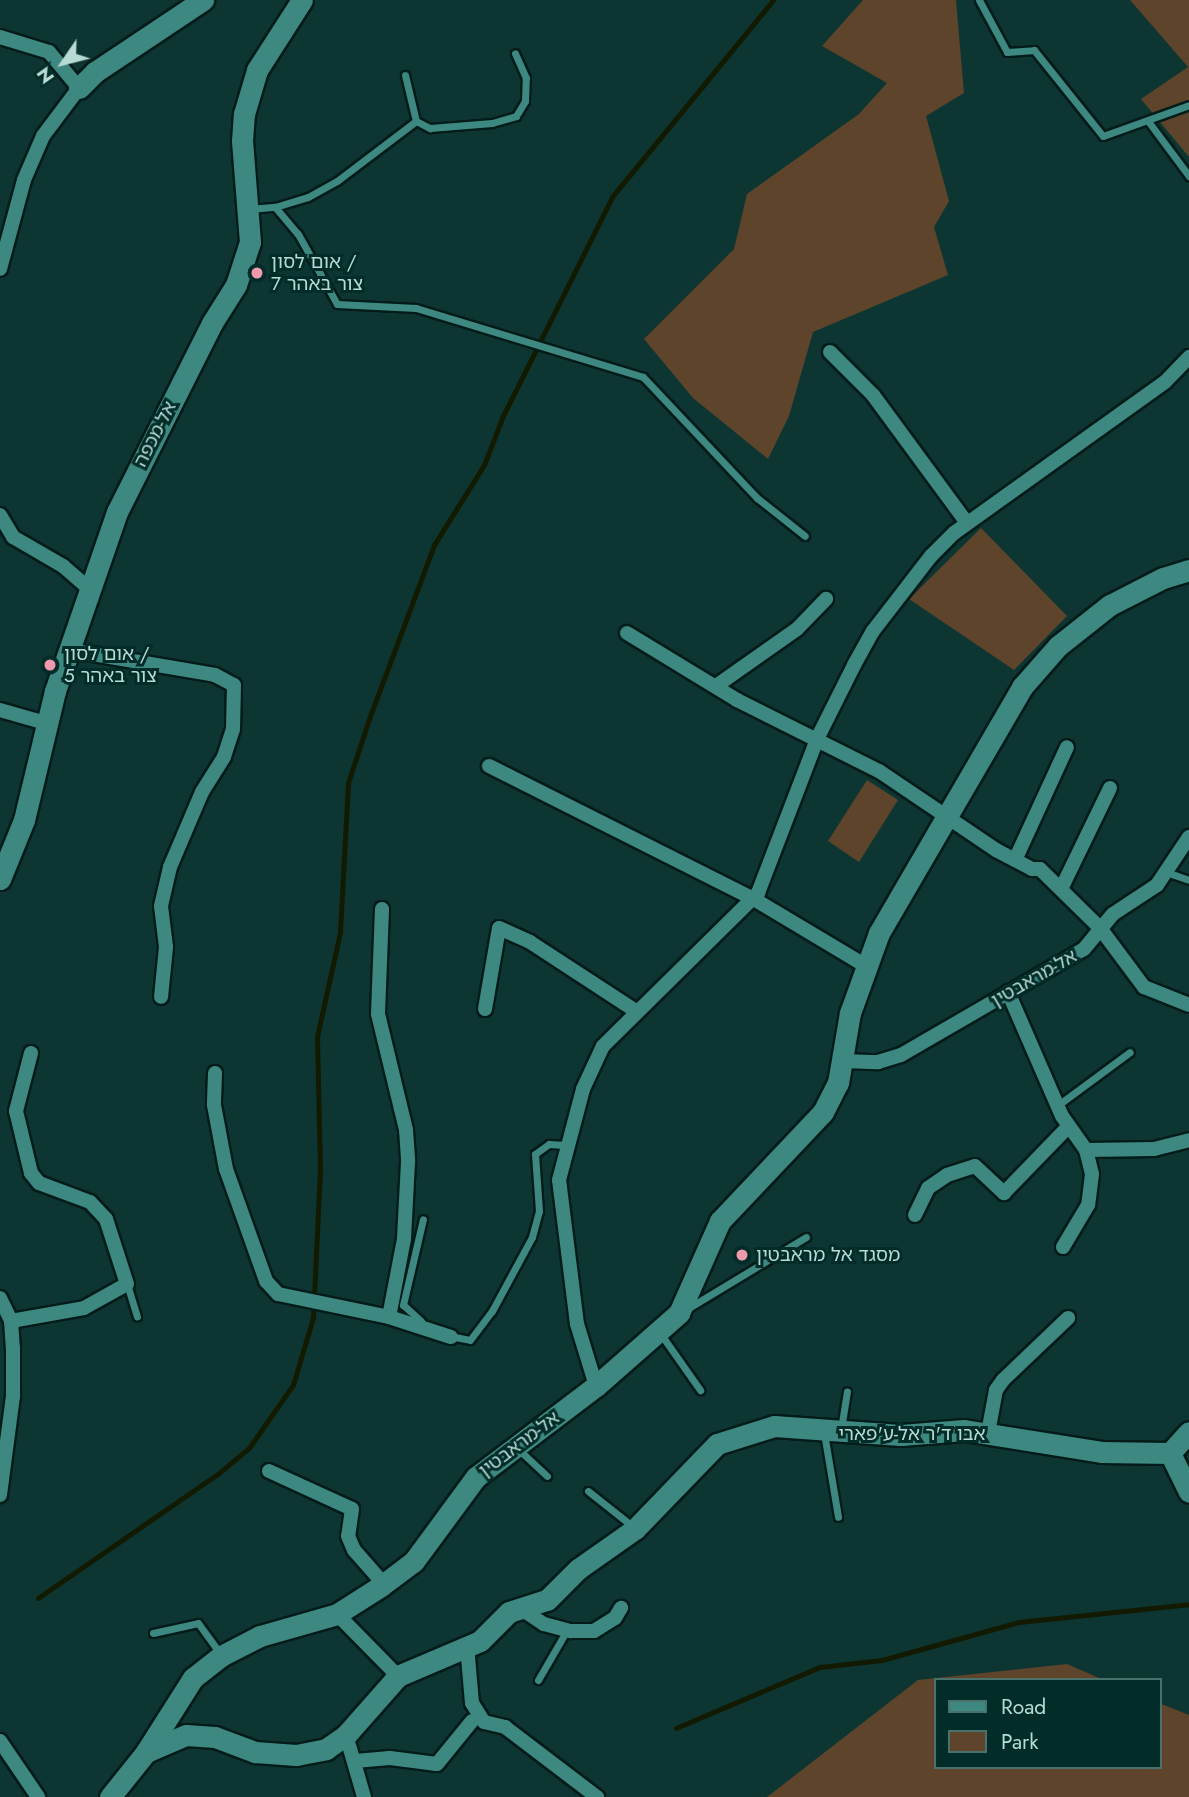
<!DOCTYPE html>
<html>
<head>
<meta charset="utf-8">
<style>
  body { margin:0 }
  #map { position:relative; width:1189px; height:1797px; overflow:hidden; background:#0d3632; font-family:Jost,"Noto Sans Hebrew",sans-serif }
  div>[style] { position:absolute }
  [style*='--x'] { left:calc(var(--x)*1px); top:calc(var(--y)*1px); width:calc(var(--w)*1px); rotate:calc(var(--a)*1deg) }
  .green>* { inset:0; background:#5d442b }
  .stream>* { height:4.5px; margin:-2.25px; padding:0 2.25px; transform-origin:2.25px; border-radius:2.25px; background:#121b01 }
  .roads { filter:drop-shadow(2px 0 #041c19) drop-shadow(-2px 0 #041c19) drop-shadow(0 2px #041c19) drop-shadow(0 -2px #041c19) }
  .lane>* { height:7px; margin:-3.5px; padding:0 3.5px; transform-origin:3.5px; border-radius:3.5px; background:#3d8880 }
  .street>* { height:14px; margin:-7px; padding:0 7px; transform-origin:7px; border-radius:7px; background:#3d8880 }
  .secondary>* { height:21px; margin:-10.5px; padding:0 10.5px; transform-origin:10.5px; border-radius:10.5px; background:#3d8880 }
  .dots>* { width:19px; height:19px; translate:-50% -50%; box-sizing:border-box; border:4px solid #012c28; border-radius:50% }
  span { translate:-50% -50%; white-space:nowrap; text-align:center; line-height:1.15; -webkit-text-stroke:6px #012c28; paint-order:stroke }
  .poi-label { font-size:19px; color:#b7dad5 }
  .left { translate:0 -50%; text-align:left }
  .street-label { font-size:19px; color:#b7dad5 }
  .legend { position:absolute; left:934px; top:1678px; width:228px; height:91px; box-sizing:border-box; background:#012c28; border:2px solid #4a726d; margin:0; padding:9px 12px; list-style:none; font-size:21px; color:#b7dad5 }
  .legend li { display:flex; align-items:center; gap:14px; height:35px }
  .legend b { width:35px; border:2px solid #4a726d }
  .north { position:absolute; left:28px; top:28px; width:70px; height:70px; -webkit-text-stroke:5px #012c28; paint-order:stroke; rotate:235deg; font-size:19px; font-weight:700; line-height:28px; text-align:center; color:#b7dad5 }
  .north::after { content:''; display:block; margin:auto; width:24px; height:32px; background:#b7dad5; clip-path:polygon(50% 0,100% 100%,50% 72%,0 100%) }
</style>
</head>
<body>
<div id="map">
  <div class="green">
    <div style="clip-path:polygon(863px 0,956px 0,964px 93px,926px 116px,949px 201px,934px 227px,948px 275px,813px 332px,789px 416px,768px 459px,693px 398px,644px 339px,734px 249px,747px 194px,859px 114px,887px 83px,822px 46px)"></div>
    <div style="clip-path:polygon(1130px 0,1189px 0,1189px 157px,1141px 99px,1188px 67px)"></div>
    <div style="clip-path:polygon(981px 528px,1067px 616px,1014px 670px,909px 599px)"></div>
    <div style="clip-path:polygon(867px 780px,898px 800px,859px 862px,828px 841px)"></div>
    <div style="clip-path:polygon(1067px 1664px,1104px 1680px,935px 1680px,935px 1767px,1159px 1767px,1159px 1703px,1189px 1715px,1189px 1797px,767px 1797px,918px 1680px)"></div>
  </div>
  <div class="stream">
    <div style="--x:38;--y:1598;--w:219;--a:-34.6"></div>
    <div style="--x:218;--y:1474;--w:40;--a:-40"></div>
    <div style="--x:249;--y:1448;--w:77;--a:-55.1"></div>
    <div style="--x:293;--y:1385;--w:70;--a:-73.4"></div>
    <div style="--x:313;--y:1318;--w:149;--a:-87.3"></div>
    <div style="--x:320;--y:1169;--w:132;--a:-91.3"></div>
    <div style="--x:317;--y:1037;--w:107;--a:-77.6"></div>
    <div style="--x:340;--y:932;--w:149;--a:-86.9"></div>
    <div style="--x:348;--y:783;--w:67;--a:-71.8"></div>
    <div style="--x:369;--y:719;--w:186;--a:-69.5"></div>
    <div style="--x:434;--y:545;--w:94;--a:-58"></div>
    <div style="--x:484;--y:465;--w:53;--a:-68.8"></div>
    <div style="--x:503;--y:416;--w:245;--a:-63.5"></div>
    <div style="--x:612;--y:197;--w:254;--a:-50.7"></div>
    <div style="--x:676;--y:1728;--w:156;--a:-23"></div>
    <div style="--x:820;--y:1667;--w:62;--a:-6.4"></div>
    <div style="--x:882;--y:1660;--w:142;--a:-15.5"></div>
    <div style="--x:1019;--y:1622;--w:171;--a:-6"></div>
  </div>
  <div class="roads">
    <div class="lane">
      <div style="--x:979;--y:0;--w:59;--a:61.7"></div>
      <div style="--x:1007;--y:52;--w:27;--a:-4"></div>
      <div style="--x:1034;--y:50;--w:110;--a:51.3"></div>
      <div style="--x:1103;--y:136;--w:91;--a:-19.8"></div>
      <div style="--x:405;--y:75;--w:47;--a:76.6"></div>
      <div style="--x:1148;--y:121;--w:69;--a:53.3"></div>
      <div style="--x:275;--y:207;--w:34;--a:-17"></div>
      <div style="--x:308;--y:197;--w:33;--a:-29"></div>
      <div style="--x:337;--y:181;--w:99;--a:-37.2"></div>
      <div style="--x:416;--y:121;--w:16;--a:27"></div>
      <div style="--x:430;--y:128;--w:62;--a:-4.6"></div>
      <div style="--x:492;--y:123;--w:25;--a:-16"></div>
      <div style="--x:516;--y:116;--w:17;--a:-59"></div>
      <div style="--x:525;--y:101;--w:23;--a:-88"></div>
      <div style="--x:526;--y:78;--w:27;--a:-114"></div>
      <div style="--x:250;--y:209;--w:25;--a:-5"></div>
      <div style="--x:275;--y:207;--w:35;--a:50"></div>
      <div style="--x:298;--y:234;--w:80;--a:60.9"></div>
      <div style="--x:337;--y:304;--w:79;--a:2.9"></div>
      <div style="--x:416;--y:308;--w:237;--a:16.9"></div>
      <div style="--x:643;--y:377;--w:166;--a:46.7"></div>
      <div style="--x:757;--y:498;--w:61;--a:38.4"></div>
      <div style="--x:1166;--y:872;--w:24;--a:19"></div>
      <div style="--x:1058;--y:1105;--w:89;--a:-36.4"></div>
      <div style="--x:127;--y:1284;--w:34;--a:73"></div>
      <div style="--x:687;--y:1309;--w:139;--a:-31.2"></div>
      <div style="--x:421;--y:1321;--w:24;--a:-138"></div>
      <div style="--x:403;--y:1305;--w:88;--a:-76.9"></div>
      <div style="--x:660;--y:1333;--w:70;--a:54.9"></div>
      <div style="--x:450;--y:1336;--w:20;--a:11"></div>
      <div style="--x:470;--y:1340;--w:36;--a:-53"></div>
      <div style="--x:492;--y:1311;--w:84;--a:-61.6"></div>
      <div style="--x:532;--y:1237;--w:27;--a:-75"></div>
      <div style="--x:539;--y:1211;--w:57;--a:-94"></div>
      <div style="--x:535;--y:1154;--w:17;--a:-36"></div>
      <div style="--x:549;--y:1144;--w:16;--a:4"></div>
      <div style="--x:841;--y:1429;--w:38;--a:-81"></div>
      <div style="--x:824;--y:1433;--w:85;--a:80.5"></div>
      <div style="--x:517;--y:1448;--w:41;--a:43"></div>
      <div style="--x:588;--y:1491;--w:56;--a:38.5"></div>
      <div style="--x:153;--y:1633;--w:46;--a:-12.5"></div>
      <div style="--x:198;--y:1623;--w:36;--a:54"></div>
      <div style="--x:538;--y:1680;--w:58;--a:-59.9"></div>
    </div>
    <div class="street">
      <div style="--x:0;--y:37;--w:51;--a:17"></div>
      <div style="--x:49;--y:52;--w:47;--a:50.2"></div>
      <div style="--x:79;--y:88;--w:60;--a:126.9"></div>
      <div style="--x:43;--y:136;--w:48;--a:113.4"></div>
      <div style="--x:24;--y:180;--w:92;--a:105.1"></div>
      <div style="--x:830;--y:352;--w:61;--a:45"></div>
      <div style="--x:873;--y:395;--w:159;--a:53.7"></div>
      <div style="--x:0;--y:515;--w:26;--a:59"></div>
      <div style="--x:13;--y:537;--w:58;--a:30.1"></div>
      <div style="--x:63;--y:566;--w:33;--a:41"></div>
      <div style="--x:627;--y:633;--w:129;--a:31.3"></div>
      <div style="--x:737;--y:700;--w:159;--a:26.6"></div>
      <div style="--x:879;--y:771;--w:141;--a:34"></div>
      <div style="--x:996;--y:850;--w:41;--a:27.8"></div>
      <div style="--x:1032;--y:869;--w:8;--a:0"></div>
      <div style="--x:1040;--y:869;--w:84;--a:44.5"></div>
      <div style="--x:1100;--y:928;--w:74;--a:53.3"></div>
      <div style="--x:1144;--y:987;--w:48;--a:21.8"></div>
      <div style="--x:69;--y:650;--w:148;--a:9.7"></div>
      <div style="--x:215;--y:675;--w:21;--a:28"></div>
      <div style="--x:234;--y:685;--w:44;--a:91.3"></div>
      <div style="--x:233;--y:729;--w:29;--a:108"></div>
      <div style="--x:224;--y:757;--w:41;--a:122.2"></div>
      <div style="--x:202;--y:792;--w:82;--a:113.1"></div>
      <div style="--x:170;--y:867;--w:40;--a:103"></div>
      <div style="--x:161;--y:906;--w:41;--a:83"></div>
      <div style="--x:166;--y:947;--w:50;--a:95.7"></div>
      <div style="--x:716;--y:686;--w:99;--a:-35.1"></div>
      <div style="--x:797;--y:629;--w:42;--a:-46"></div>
      <div style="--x:0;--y:710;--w:51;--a:15.9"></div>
      <div style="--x:489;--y:766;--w:297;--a:26.7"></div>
      <div style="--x:754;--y:899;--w:131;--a:30.9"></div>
      <div style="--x:1015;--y:860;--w:124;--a:-65.3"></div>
      <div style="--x:1062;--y:887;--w:110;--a:-64.1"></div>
      <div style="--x:382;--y:909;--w:105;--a:92.2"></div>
      <div style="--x:378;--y:1014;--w:119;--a:76.4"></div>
      <div style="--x:406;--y:1130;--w:32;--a:86"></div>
      <div style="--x:408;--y:1162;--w:77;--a:93"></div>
      <div style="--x:404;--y:1239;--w:79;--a:100.9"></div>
      <div style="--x:1008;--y:992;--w:135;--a:66.5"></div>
      <div style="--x:1062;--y:1116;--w:42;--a:54.8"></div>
      <div style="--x:1086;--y:1150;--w:25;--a:76"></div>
      <div style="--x:1092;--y:1174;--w:31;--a:97"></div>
      <div style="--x:1088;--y:1205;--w:49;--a:120.8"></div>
      <div style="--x:485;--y:1009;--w:82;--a:-80.2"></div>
      <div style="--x:499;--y:928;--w:34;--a:24"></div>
      <div style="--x:530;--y:942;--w:126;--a:33.1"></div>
      <div style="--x:842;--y:1061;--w:36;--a:2"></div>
      <div style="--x:878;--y:1062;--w:24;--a:-17"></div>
      <div style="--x:901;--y:1055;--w:211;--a:-30.1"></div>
      <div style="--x:1084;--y:949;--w:45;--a:-50.4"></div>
      <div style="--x:1113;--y:914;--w:53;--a:-33.4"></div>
      <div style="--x:1157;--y:885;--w:58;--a:-56.3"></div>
      <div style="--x:215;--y:1073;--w:32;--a:92"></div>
      <div style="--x:214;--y:1105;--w:65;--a:79.4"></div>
      <div style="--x:226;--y:1169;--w:119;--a:70.3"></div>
      <div style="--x:266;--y:1281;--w:18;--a:47"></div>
      <div style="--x:278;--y:1294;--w:113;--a:11.7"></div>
      <div style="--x:389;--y:1317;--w:65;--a:17.9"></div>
      <div style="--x:1086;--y:1150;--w:68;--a:-0.8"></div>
      <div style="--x:1154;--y:1149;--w:36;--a:-14"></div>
      <div style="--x:915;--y:1215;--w:30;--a:-64"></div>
      <div style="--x:928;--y:1188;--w:23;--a:-34"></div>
      <div style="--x:947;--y:1175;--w:29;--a:-18"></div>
      <div style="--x:975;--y:1166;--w:40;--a:43"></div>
      <div style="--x:1004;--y:1193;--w:93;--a:-45.9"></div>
      <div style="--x:0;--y:1298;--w:25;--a:64"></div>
      <div style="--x:11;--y:1321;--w:27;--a:86"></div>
      <div style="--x:13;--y:1348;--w:48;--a:90"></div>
      <div style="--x:13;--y:1396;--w:100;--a:97.5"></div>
      <div style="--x:11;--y:1321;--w:74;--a:-10.1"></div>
      <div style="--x:84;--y:1308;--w:49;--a:-29.2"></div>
      <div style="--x:127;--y:1284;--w:68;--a:-107.9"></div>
      <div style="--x:106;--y:1219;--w:23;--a:-133"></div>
      <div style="--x:90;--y:1202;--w:54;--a:-159.6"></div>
      <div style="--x:39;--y:1183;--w:13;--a:-129"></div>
      <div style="--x:31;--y:1173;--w:64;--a:-103.6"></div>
      <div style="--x:16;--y:1111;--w:60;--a:-75.5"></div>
      <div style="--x:596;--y:1386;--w:65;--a:-107"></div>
      <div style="--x:577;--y:1324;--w:145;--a:-97.1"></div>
      <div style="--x:559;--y:1180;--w:94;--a:-75.2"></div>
      <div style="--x:583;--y:1089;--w:47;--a:-65.1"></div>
      <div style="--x:603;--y:1046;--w:218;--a:-44.6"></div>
      <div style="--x:758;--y:893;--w:165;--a:-69"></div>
      <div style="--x:817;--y:739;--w:83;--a:-63.4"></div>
      <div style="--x:854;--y:665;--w:39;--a:-61"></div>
      <div style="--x:873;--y:631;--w:95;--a:-52.3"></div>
      <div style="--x:931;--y:556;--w:33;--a:-45"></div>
      <div style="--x:954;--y:533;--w:259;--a:-35.6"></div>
      <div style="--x:1165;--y:382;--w:35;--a:-46"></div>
      <div style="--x:988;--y:1433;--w:44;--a:-79.5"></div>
      <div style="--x:996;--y:1390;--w:12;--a:-55"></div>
      <div style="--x:1003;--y:1380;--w:90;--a:-43.6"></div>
      <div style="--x:269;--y:1471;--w:91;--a:24.6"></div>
      <div style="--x:352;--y:1509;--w:27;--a:98"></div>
      <div style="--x:348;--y:1536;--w:15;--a:67"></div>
      <div style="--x:354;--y:1550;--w:45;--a:48.6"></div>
      <div style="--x:520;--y:1608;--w:29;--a:34"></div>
      <div style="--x:544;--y:1624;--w:28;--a:15"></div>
      <div style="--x:571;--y:1631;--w:23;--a:0"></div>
      <div style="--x:594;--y:1631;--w:25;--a:-32"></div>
      <div style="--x:615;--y:1618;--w:12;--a:-59"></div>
      <div style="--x:337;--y:1614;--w:87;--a:45.5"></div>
      <div style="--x:467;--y:1645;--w:58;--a:85.1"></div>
      <div style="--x:472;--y:1703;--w:22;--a:58"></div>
      <div style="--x:484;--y:1722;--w:22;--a:13"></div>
      <div style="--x:505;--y:1727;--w:116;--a:37.3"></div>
      <div style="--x:346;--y:1735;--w:65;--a:73.8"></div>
      <div style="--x:0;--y:1741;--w:68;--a:55.8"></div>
      <div style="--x:355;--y:1761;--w:35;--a:-5"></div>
      <div style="--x:390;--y:1758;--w:47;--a:7.3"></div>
      <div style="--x:437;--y:1764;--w:55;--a:-50.9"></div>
    </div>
    <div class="secondary">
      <div style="--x:79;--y:88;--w:23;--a:-45"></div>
      <div style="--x:95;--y:72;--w:130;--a:-33.7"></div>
      <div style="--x:0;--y:879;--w:64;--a:-67.9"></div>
      <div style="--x:24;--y:820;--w:133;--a:-76.5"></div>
      <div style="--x:55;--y:691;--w:189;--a:-70.9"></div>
      <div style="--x:117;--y:512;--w:212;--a:-63.3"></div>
      <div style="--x:212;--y:323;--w:45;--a:-57.7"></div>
      <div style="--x:236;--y:285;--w:45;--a:-72"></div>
      <div style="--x:250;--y:242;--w:101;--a:-94.5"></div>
      <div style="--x:242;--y:141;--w:27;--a:-86"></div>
      <div style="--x:244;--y:114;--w:46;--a:-73.5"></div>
      <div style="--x:257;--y:70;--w:83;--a:-57.3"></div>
      <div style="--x:1170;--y:1453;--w:43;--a:64"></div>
      <div style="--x:1170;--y:1453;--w:28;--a:-48"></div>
      <div style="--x:146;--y:1752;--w:43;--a:-23"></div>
      <div style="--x:186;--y:1735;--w:29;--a:4"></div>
      <div style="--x:215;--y:1737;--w:43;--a:20.6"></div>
      <div style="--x:255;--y:1752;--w:41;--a:4.2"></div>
      <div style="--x:296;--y:1755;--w:31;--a:-11"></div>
      <div style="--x:326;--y:1749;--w:24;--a:-35"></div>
      <div style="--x:346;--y:1735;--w:79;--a:-48.6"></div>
      <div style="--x:398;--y:1676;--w:89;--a:-23.1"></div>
      <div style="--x:480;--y:1641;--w:41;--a:-45"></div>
      <div style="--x:509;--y:1612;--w:40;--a:-18"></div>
      <div style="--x:547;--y:1600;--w:44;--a:-45"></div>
      <div style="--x:578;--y:1569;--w:70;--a:-35.1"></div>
      <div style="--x:635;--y:1529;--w:118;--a:-46"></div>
      <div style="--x:717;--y:1444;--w:60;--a:-17.5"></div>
      <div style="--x:774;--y:1426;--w:127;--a:4.1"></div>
      <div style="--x:901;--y:1435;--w:63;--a:-4.5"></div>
      <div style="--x:964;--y:1430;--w:139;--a:9.1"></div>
      <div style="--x:1101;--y:1452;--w:69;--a:0.8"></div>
      <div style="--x:110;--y:1797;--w:58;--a:-51.3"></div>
      <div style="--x:146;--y:1752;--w:88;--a:-57.6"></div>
      <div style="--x:193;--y:1678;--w:36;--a:-38"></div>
      <div style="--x:221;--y:1656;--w:44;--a:-27.1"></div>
      <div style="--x:260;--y:1636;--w:80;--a:-15.9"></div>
      <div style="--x:337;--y:1614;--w:52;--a:-32.5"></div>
      <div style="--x:381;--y:1586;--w:41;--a:-37.1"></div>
      <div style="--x:414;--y:1561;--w:104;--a:-53.6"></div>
      <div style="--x:476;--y:1477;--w:151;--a:-37.2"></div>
      <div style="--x:596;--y:1386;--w:111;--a:-41.3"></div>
      <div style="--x:679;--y:1313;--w:101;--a:-66"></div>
      <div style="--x:720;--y:1221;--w:150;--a:-46.6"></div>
      <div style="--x:823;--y:1112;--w:33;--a:-63"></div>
      <div style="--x:838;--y:1083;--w:71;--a:-80.3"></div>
      <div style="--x:850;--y:1013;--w:85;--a:-70.1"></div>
      <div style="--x:879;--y:933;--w:285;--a:-59.8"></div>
      <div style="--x:1022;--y:687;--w:55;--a:-48.7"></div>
      <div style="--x:1058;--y:646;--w:66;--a:-38.3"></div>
      <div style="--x:1110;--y:605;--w:59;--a:-27"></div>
      <div style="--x:1163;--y:578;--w:27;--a:-17"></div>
    </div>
  </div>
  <div class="dots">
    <div style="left:257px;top:273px;background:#f29aad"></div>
    <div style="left:50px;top:665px;background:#f29aad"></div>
    <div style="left:742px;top:1255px;background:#f29aad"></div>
  </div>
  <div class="poi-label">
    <span class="left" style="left:271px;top:273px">אום לסון /<br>צור באהר 7</span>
    <span class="left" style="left:64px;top:665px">אום לסון /<br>צור באהר 5</span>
    <span class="left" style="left:756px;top:1255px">מסגד אל מראבטין</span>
  </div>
  <div class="street-label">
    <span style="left:155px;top:434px;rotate:-63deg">אל-מכפה</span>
    <span style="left:1034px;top:978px;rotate:-30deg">אל-מראבטין</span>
    <span style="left:912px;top:1434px">אבו ד'ר אל-ע'פארי</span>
    <span style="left:519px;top:1444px;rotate:-37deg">אל-מראבטין</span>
  </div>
  <ul class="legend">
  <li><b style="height:9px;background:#3d8880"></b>Road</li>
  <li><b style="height:19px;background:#5d442b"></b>Park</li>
  </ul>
  <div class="north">N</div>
</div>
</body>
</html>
